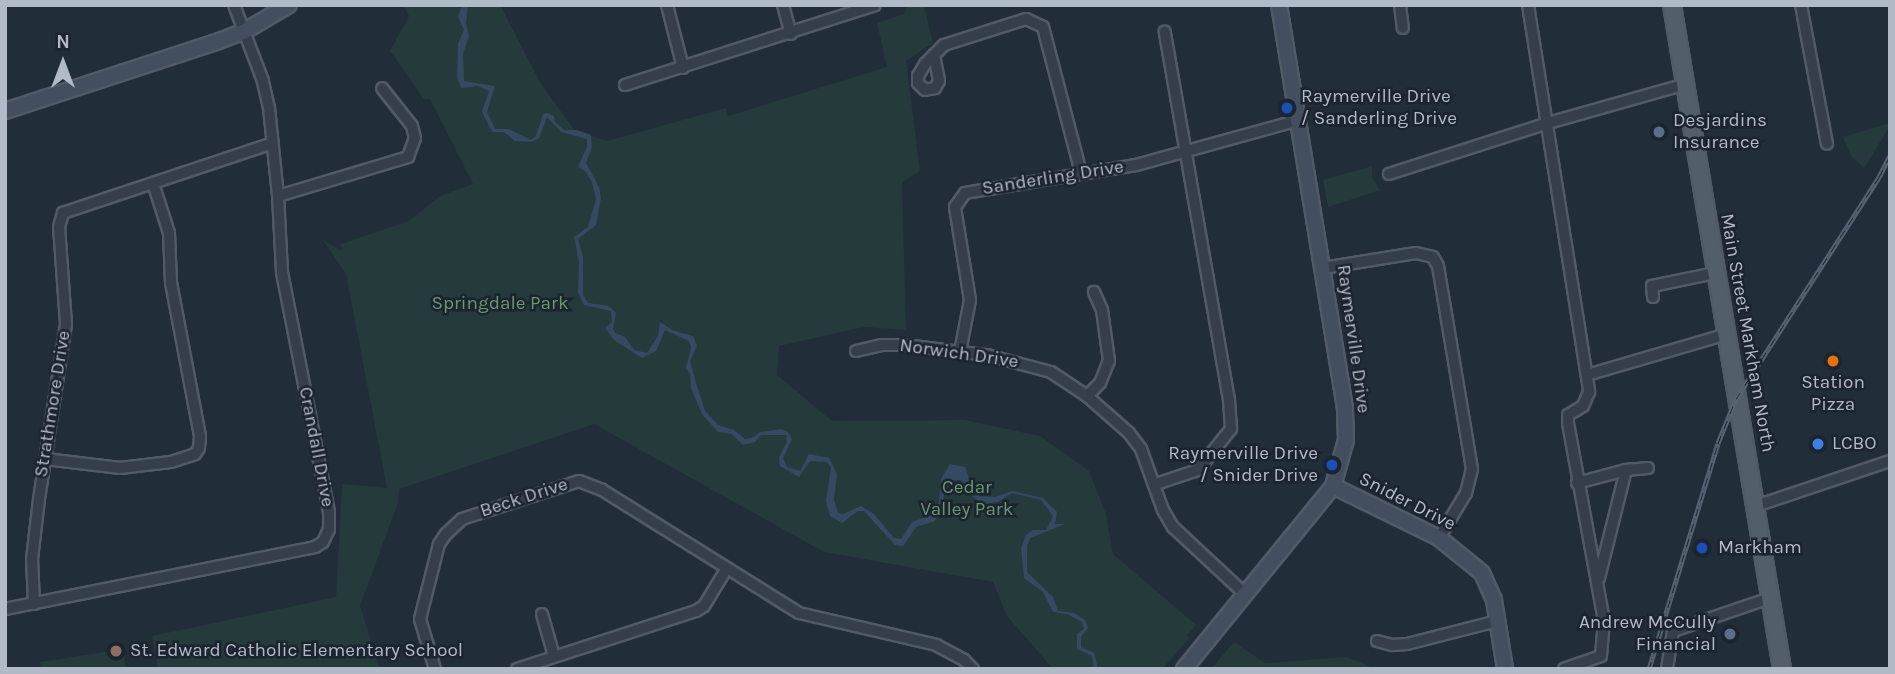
<!DOCTYPE html>
<html>
<head>
<meta charset="utf-8">
<style>
  body { margin:0 }
  #map { position:relative; width:1895px; height:674px; overflow:hidden; background:#222d3a; font-family:Karla,sans-serif }
  div>[style] { position:absolute }
  [style*='--x'] { left:calc(var(--x)*1px); top:calc(var(--y)*1px); width:calc(var(--w)*1px); rotate:calc(var(--a)*1deg) }
  .green>* { inset:0; background:#243a3b }
  .water>* { inset:0; background:#354a62 }
  .roads { filter:drop-shadow(2px 0 #515a65) drop-shadow(-2px 0 #515a65) drop-shadow(0 2px #515a65) drop-shadow(0 -2px #515a65) }
  .street>* { height:10px; margin:-5px; padding:0 5px; transform-origin:5px; border-radius:5px; background:#353f4b }
  .secondary>* { height:14px; margin:-7px; padding:0 7px; transform-origin:7px; border-radius:7px; background:#434e5e }
  .primary>* { height:16px; margin:-8px; padding:0 8px; transform-origin:8px; border-radius:8px; background:#535e6b }
  .rail>* { height:5px; margin-top:-2.5px; transform-origin:0; background:repeating-linear-gradient(90deg,#1b242f 0 8px,#576372 0 16px); box-sizing:border-box; border-block:2px solid #576372 }
  .dots>* { width:19px; height:19px; translate:-50% -50%; box-sizing:border-box; border:4px solid #1b242f; border-radius:50% }
  span { translate:-50% -50%; white-space:nowrap; text-align:center; line-height:1.15; -webkit-text-stroke:5px #1b242f; paint-order:stroke }
  .poi-label { font-size:19px; color:#b1bac7 }
  .left { translate:0 -50%; text-align:left }
  .right { translate:-100% -50%; text-align:right }
  .street-label { font-size:19px; color:#b1bac7 }
  .park-label { font-size:19px; color:#679870 }
  .frame { position:absolute; inset:0; border:7px solid #b1bac7; pointer-events:none }
  .north { position:absolute; left:28px; top:28px; width:70px; height:70px; -webkit-text-stroke:5px #1b242f; paint-order:stroke; rotate:0deg; font-size:19px; font-weight:700; line-height:28px; text-align:center; color:#b1bac7 }
  .north::after { content:''; display:block; margin:auto; width:24px; height:32px; background:#b1bac7; clip-path:polygon(50% 0,100% 100%,50% 72%,0 100%) }
</style>
</head>
<body>
<div id="map">
  <div class="green">
    <div style="clip-path:polygon(403px 5px,500px 5px,540px 82px,575px 131px,607px 141px,726px 108px,728px 116px,887px 67px,877px 23px,904px 14px,908px 5px,924px 5px,933px 43px,906px 61px,920px 171px,902px 182px,906px 330px,864px 327px,779px 346px,777px 375px,832px 421px,965px 420px,1040px 436px,1089px 471px,1106px 514px,1113px 554px,1196px 625px,1187px 635px,1189px 639px,1162px 669px,1053px 669px,1007px 616px,993px 582px,824px 552px,594px 424px,399px 489px,398px 503px,360px 606px,380px 669px,158px 669px,152px 636px,336px 597px,342px 484px,387px 488px,346px 274px,323px 240px,342px 251px,341px 244px,409px 221px,440px 196px,473px 184px,430px 99px,424px 99px,390px 51px,409px 16px)"></div>
    <div style="clip-path:polygon(1890px 123px,1890px 126px,1864px 168px,1851px 156px,1843px 137px)"></div>
    <div style="clip-path:polygon(1372px 166px,1372px 177px,1380px 190px,1328px 207px,1323px 180px)"></div>
    <div style="clip-path:polygon(1234px 642px,1265px 663px,1347px 657px,1369px 666px,1369px 669px,1211px 669px)"></div>
    <div style="clip-path:polygon(123px 649px,126px 669px,41px 669px,40px 662px)"></div>
  </div>
  <div class="water">
    <div style="clip-path:polygon(462px 5px,468px 5px,466px 24px,469px 36px,463px 54px,464px 81px,495px 86px,487px 112px,495px 129px,509px 129px,531px 140px,536px 136px,543px 114px,547px 113px,554px 116px,555px 122px,564px 130px,577px 130px,591px 135px,592px 147px,586px 163px,599px 187px,601px 198px,596px 225px,578px 239px,583px 257px,583px 295px,588px 303px,609px 306px,616px 313px,613px 329px,615px 333px,625px 337px,634px 350px,647px 353px,658px 336px,660px 322px,672px 330px,693px 336px,697px 346px,690px 361px,696px 383px,705px 411px,718px 425px,734px 430px,745px 439px,752px 438px,760px 432px,781px 429px,788px 432px,792px 439px,783px 458px,787px 467px,800px 471px,809px 454px,829px 458px,837px 474px,834px 499px,838px 513px,843px 514px,861px 506px,874px 514px,894px 538px,901px 539px,912px 522px,932px 515px,939px 502px,941px 479px,950px 464px,965px 467px,973px 488px,980px 496px,995px 497px,1012px 491px,1043px 498px,1057px 512px,1055px 524px,1065px 524px,1030px 538px,1027px 546px,1027px 572px,1053px 597px,1058px 611px,1074px 613px,1085px 620px,1088px 628px,1081px 637px,1081px 647px,1094px 653px,1098px 669px,1094px 669px,1092px 656px,1077px 649px,1077px 634px,1084px 629px,1082px 622px,1067px 614px,1053px 612px,1043px 592px,1024px 578px,1021px 548px,1026px 535px,1033px 530px,1046px 530px,1053px 516px,1041px 500px,1012px 493px,998px 502px,983px 504px,963px 490px,961px 480px,954px 480px,945px 487px,942px 507px,935px 521px,916px 527px,903px 546px,895px 545px,864px 511px,858px 511px,842px 523px,830px 516px,826px 501px,831px 467px,827px 462px,810px 461px,799px 477px,780px 466px,779px 457px,787px 442px,786px 435px,761px 435px,755px 442px,743px 445px,732px 434px,718px 432px,702px 414px,691px 388px,690px 374px,686px 368px,691px 347px,689px 341px,665px 330px,656px 351px,642px 358px,614px 340px,605px 328px,612px 322px,611px 311px,584px 305px,578px 293px,579px 262px,574px 237px,588px 227px,596px 199px,592px 182px,585px 171px,578px 167px,587px 147px,587px 139px,561px 132px,547px 117px,539px 138px,531px 142px,515px 141px,504px 132px,492px 132px,482px 112px,489px 91px,478px 86px,461px 88px,457px 78px,458px 44px,464px 30px,458px 17px)"></div>
  </div>
  <div class="roads">
    <div class="street">
      <div style="--x:667;--y:5;--w:65;--a:75.7"></div>
      <div style="--x:783;--y:5;--w:30;--a:75"></div>
      <div style="--x:1400;--y:5;--w:23;--a:83"></div>
      <div style="--x:1528;--y:5;--w:392;--a:81"></div>
      <div style="--x:1589;--y:392;--w:15;--a:113"></div>
      <div style="--x:1583;--y:406;--w:17;--a:149"></div>
      <div style="--x:1568;--y:415;--w:8;--a:90"></div>
      <div style="--x:1568;--y:423;--w:201;--a:79.7"></div>
      <div style="--x:1604;--y:621;--w:35;--a:95"></div>
      <div style="--x:1601;--y:656;--w:39;--a:161"></div>
      <div style="--x:1801;--y:5;--w:141;--a:79.4"></div>
      <div style="--x:934;--y:55;--w:26;--a:79"></div>
      <div style="--x:939;--y:81;--w:8;--a:120"></div>
      <div style="--x:935;--y:88;--w:10;--a:169"></div>
      <div style="--x:925;--y:90;--w:10;--a:-135"></div>
      <div style="--x:918;--y:83;--w:7;--a:-90"></div>
      <div style="--x:918;--y:76;--w:14;--a:-60"></div>
      <div style="--x:925;--y:64;--w:27;--a:-45"></div>
      <div style="--x:944;--y:45;--w:86;--a:-17.6"></div>
      <div style="--x:1026;--y:19;--w:19;--a:25"></div>
      <div style="--x:1043;--y:27;--w:151;--a:75.4"></div>
      <div style="--x:625;--y:85;--w:262;--a:-17.7"></div>
      <div style="--x:1389;--y:174;--w:167;--a:-17.8"></div>
      <div style="--x:1548;--y:123;--w:143;--a:-15.8"></div>
      <div style="--x:278;--y:196;--w:136;--a:-16.7"></div>
      <div style="--x:408;--y:157;--w:20;--a:-70"></div>
      <div style="--x:415;--y:138;--w:12;--a:-104"></div>
      <div style="--x:412;--y:126;--w:48;--a:-128.3"></div>
      <div style="--x:1323;--y:268;--w:94;--a:-9.2"></div>
      <div style="--x:1416;--y:253;--w:17;--a:13"></div>
      <div style="--x:1433;--y:257;--w:10;--a:61"></div>
      <div style="--x:1438;--y:266;--w:206;--a:80.5"></div>
      <div style="--x:1472;--y:469;--w:25;--a:104"></div>
      <div style="--x:1466;--y:493;--w:52;--a:121"></div>
      <div style="--x:1653;--y:297;--w:11;--a:-95"></div>
      <div style="--x:1652;--y:286;--w:64;--a:-11.7"></div>
      <div style="--x:856;--y:351;--w:27;--a:-13"></div>
      <div style="--x:882;--y:345;--w:23;--a:0"></div>
      <div style="--x:905;--y:345;--w:83;--a:7"></div>
      <div style="--x:987;--y:355;--w:66;--a:14.9"></div>
      <div style="--x:1051;--y:372;--w:43;--a:33.7"></div>
      <div style="--x:1087;--y:396;--w:56;--a:41.4"></div>
      <div style="--x:1129;--y:433;--w:20;--a:53"></div>
      <div style="--x:1141;--y:449;--w:65;--a:70.2"></div>
      <div style="--x:1163;--y:510;--w:20;--a:60"></div>
      <div style="--x:1173;--y:527;--w:100;--a:43"></div>
      <div style="--x:960;--y:352;--w:53;--a:-79.1"></div>
      <div style="--x:970;--y:300;--w:94;--a:-99.2"></div>
      <div style="--x:955;--y:207;--w:17;--a:-54"></div>
      <div style="--x:965;--y:193;--w:173;--a:-9.3"></div>
      <div style="--x:1136;--y:165;--w:169;--a:-15.4"></div>
      <div style="--x:1587;--y:375;--w:146;--a:-16.3"></div>
      <div style="--x:1087;--y:396;--w:18;--a:-45"></div>
      <div style="--x:1100;--y:383;--w:24;--a:-68"></div>
      <div style="--x:1109;--y:361;--w:51;--a:-97.8"></div>
      <div style="--x:1102;--y:310;--w:20;--a:-114"></div>
      <div style="--x:45;--y:459;--w:76;--a:6.8"></div>
      <div style="--x:120;--y:468;--w:51;--a:-6.7"></div>
      <div style="--x:171;--y:462;--w:25;--a:-18"></div>
      <div style="--x:195;--y:454;--w:7;--a:-56"></div>
      <div style="--x:199;--y:448;--w:12;--a:-85"></div>
      <div style="--x:200;--y:436;--w:156;--a:-100.7"></div>
      <div style="--x:171;--y:283;--w:50;--a:-92.3"></div>
      <div style="--x:169;--y:233;--w:52;--a:-107.7"></div>
      <div style="--x:1577;--y:483;--w:51;--a:-14.9"></div>
      <div style="--x:1626;--y:470;--w:22;--a:-5"></div>
      <div style="--x:1156;--y:484;--w:44;--a:-18.4"></div>
      <div style="--x:1198;--y:470;--w:53;--a:-51.2"></div>
      <div style="--x:1231;--y:429;--w:29;--a:-94"></div>
      <div style="--x:1229;--y:400;--w:374;--a:-99.9"></div>
      <div style="--x:1756;--y:506;--w:141;--a:-18.6"></div>
      <div style="--x:1599;--y:578;--w:111;--a:-76"></div>
      <div style="--x:34;--y:604;--w:45;--a:-92.5"></div>
      <div style="--x:32;--y:559;--w:60;--a:-83.3"></div>
      <div style="--x:39;--y:499;--w:177;--a:-81.2"></div>
      <div style="--x:66;--y:324;--w:97;--a:-94.1"></div>
      <div style="--x:59;--y:227;--w:15;--a:-74"></div>
      <div style="--x:63;--y:213;--w:218;--a:-18.4"></div>
      <div style="--x:5;--y:609;--w:316;--a:-11.3"></div>
      <div style="--x:315;--y:547;--w:9;--a:-32"></div>
      <div style="--x:323;--y:542;--w:14;--a:-65"></div>
      <div style="--x:329;--y:529;--w:17;--a:-90"></div>
      <div style="--x:329;--y:512;--w:245;--a:-101.1"></div>
      <div style="--x:282;--y:272;--w:76;--a:-93"></div>
      <div style="--x:278;--y:196;--w:88;--a:-95.8"></div>
      <div style="--x:269;--y:108;--w:28;--a:-103"></div>
      <div style="--x:263;--y:81;--w:81;--a:-110.9"></div>
      <div style="--x:542;--y:614;--w:44;--a:74.1"></div>
      <div style="--x:1377;--y:641;--w:16;--a:15"></div>
      <div style="--x:1392;--y:645;--w:15;--a:-4"></div>
      <div style="--x:1407;--y:644;--w:93;--a:-14.3"></div>
      <div style="--x:435;--y:669;--w:52;--a:-106.7"></div>
      <div style="--x:420;--y:619;--w:77;--a:-75.8"></div>
      <div style="--x:439;--y:544;--w:12;--a:-55"></div>
      <div style="--x:446;--y:534;--w:22;--a:-43"></div>
      <div style="--x:462;--y:519;--w:123;--a:-18"></div>
      <div style="--x:579;--y:481;--w:25;--a:21"></div>
      <div style="--x:602;--y:490;--w:232;--a:32"></div>
      <div style="--x:799;--y:613;--w:141;--a:13.1"></div>
      <div style="--x:936;--y:645;--w:32;--a:28"></div>
      <div style="--x:964;--y:660;--w:13;--a:45"></div>
      <div style="--x:517;--y:669;--w:188;--a:-18"></div>
      <div style="--x:696;--y:611;--w:9;--a:-32"></div>
      <div style="--x:704;--y:606;--w:44;--a:-58.8"></div>
      <div style="--x:1667;--y:669;--w:38;--a:-81"></div>
      <div style="--x:1673;--y:631;--w:102;--a:-18.8"></div>
    </div>
    <div class="secondary">
      <div style="--x:5;--y:111;--w:225;--a:-18.1"></div>
      <div style="--x:219;--y:41;--w:28;--a:-21"></div>
      <div style="--x:245;--y:31;--w:51;--a:-30.6"></div>
      <div style="--x:1333;--y:486;--w:118;--a:26.1"></div>
      <div style="--x:1439;--y:538;--w:55;--a:39.1"></div>
      <div style="--x:1482;--y:573;--w:30;--a:66"></div>
      <div style="--x:1494;--y:600;--w:70;--a:80.9"></div>
      <div style="--x:1184;--y:669;--w:236;--a:-50.8"></div>
      <div style="--x:1333;--y:486;--w:48;--a:-74.2"></div>
      <div style="--x:1346;--y:440;--w:32;--a:-92"></div>
      <div style="--x:1345;--y:408;--w:408;--a:-99.3"></div>
    </div>
    <div class="primary">
      <div style="--x:1672;--y:5;--w:673;--a:80.59"></div>
    </div>
  </div>
  <div class="rail">
    <div style="--x:1649;--y:669;--w:236;--a:-73"></div>
    <div style="--x:1718;--y:443;--w:48;--a:-67.8"></div>
    <div style="--x:1736;--y:399;--w:264;--a:-57.2"></div>
    <div style="--x:1879;--y:177;--w:25;--a:-63"></div>
  </div>
  <div class="dots">
    <div style="left:1287px;top:108px;background:#1a4fb4"></div>
    <div style="left:1659px;top:132px;background:#5c6f8a"></div>
    <div style="left:1833px;top:361px;background:#e8710a"></div>
    <div style="left:1818px;top:444px;background:#3f7fe0"></div>
    <div style="left:1332px;top:465px;background:#1a4fb4"></div>
    <div style="left:1702px;top:548px;background:#1a4fb4"></div>
    <div style="left:1730px;top:634px;background:#5c6f8a"></div>
    <div style="left:116px;top:651px;background:#8d6e63"></div>
  </div>
  <div class="poi-label">
    <span class="left" style="left:1301px;top:108px">Raymerville Drive<br>/ Sanderling Drive</span>
    <span class="left" style="left:1673px;top:132px">Desjardins<br>Insurance</span>
    <span style="left:1833px;top:394px">Station<br>Pizza</span>
    <span class="left" style="left:1832px;top:444px">LCBO</span>
    <span class="right" style="left:1318px;top:465px">Raymerville Drive<br>/ Snider Drive</span>
    <span class="left" style="left:1718px;top:548px">Markham</span>
    <span class="right" style="left:1716px;top:634px">Andrew McCully<br>Financial</span>
    <span class="left" style="left:130px;top:651px">St. Edward Catholic Elementary School</span>
  </div>
  <div class="street-label">
    <span style="left:1053px;top:178px;rotate:-9deg">Sanderling Drive</span>
    <span style="left:1747px;top:333px;rotate:80deg">Main Street Markham North</span>
    <span style="left:1353px;top:339px;rotate:82deg">Raymerville Drive</span>
    <span style="left:959px;top:354px;rotate:8deg">Norwich Drive</span>
    <span style="left:53px;top:404px;rotate:-81deg">Strathmore Drive</span>
    <span style="left:316px;top:447px;rotate:79deg">Crandall Drive</span>
    <span style="left:524px;top:498px;rotate:-18deg">Beck Drive</span>
    <span style="left:1407px;top:502px;rotate:27deg">Snider Drive</span>
  </div>
  <div class="park-label">
    <span style="left:500px;top:304px">Springdale Park</span>
    <span style="left:967px;top:499px">Cedar<br>Valley Park</span>
  </div>
  <div class="frame"></div>
  <div class="north">N</div>
</div>
</body>
</html>
